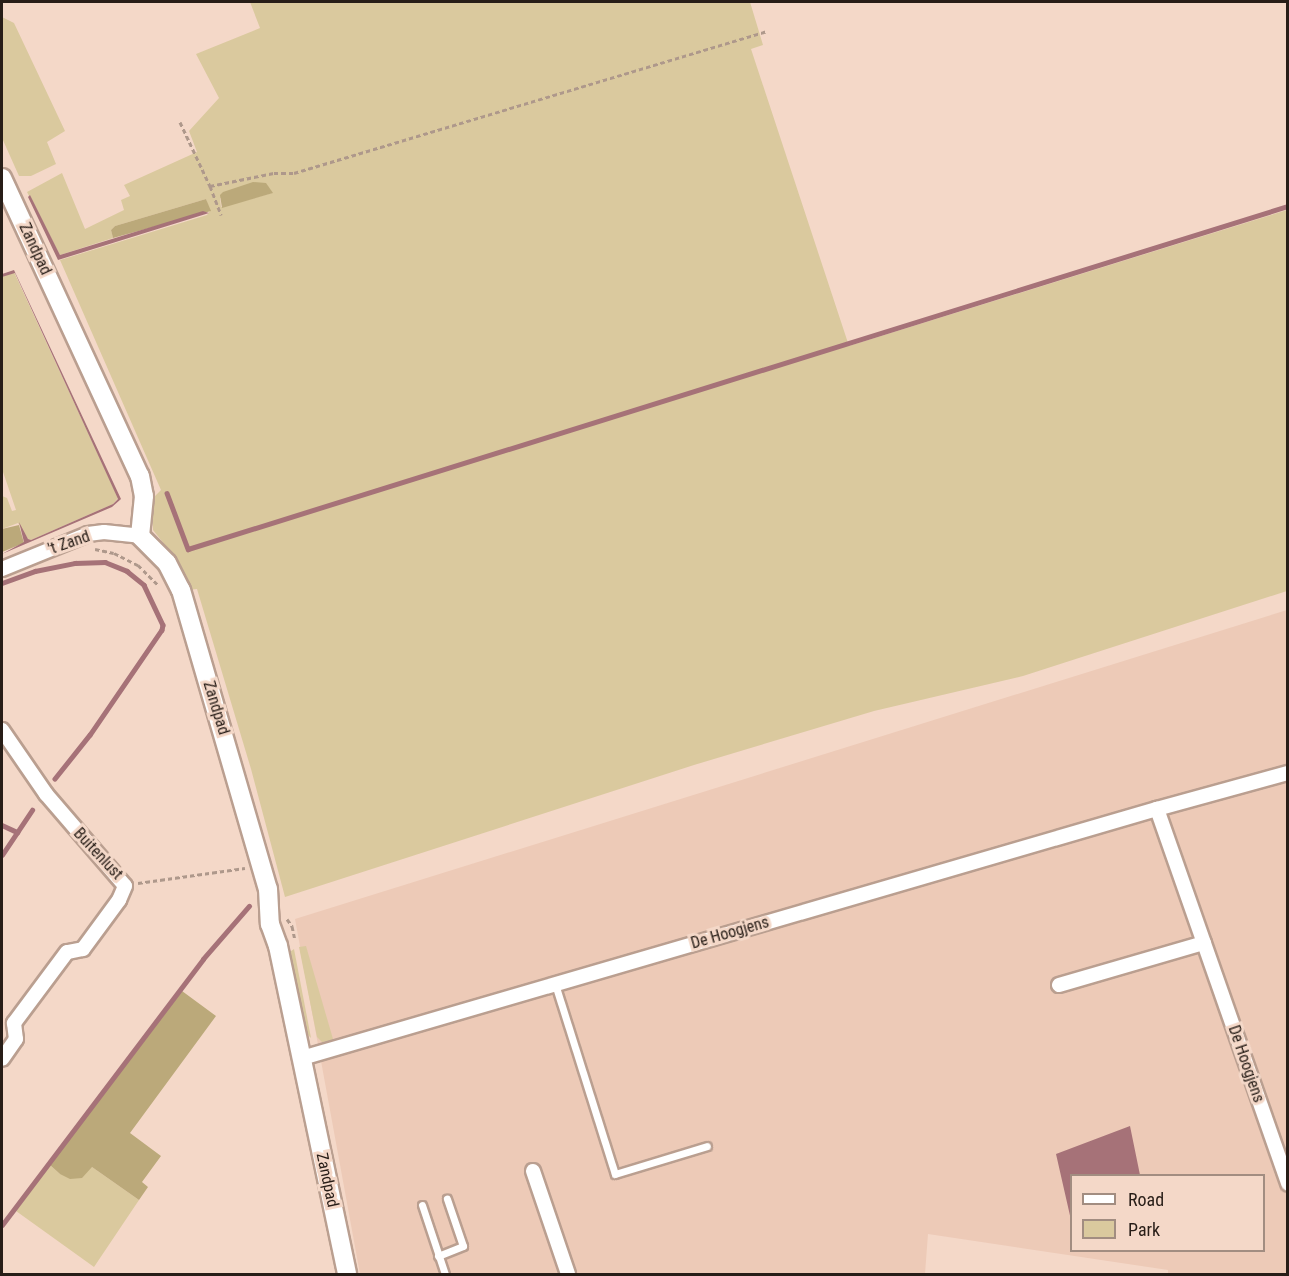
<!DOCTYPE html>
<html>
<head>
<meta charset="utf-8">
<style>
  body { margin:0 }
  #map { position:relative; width:1289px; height:1276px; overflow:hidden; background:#f4d8c8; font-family:"Roboto Condensed",sans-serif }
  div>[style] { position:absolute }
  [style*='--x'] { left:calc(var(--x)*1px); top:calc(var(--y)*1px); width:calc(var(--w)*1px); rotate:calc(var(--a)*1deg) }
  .built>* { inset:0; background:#edcab7 }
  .green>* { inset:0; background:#dac99e }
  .forest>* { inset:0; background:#bba97a }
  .water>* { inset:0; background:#a67278 }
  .stream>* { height:4.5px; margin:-2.25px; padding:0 2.25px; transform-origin:2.25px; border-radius:2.25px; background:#a67278 }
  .path>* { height:3px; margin-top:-1.5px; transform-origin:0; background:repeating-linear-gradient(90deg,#ae988b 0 4.5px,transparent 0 7.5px) }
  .roads { filter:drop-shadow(2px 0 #ba9f90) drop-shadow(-2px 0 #ba9f90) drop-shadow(0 2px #ba9f90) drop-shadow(0 -2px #ba9f90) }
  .service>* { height:7px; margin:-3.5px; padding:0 3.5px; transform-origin:3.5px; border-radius:3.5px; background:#fff }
  .minor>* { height:14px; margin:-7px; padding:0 7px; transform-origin:7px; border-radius:7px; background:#fff }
  .tertiary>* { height:18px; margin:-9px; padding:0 9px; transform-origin:9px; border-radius:9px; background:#fff }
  span { translate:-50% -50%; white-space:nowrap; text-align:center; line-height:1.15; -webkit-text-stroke:6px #f4d8c8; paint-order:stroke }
  .street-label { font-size:16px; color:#271d17 }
  .frame { position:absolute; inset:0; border:3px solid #271d17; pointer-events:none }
  .legend { position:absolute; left:1070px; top:1174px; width:195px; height:78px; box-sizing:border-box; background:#f4d8c8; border:2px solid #a28d81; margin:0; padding:8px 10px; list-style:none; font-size:18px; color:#271d17 }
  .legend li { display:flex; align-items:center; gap:12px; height:30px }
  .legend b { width:30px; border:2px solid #a28d81 }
</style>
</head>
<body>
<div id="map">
  <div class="built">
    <div style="clip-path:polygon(evenodd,1287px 610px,1287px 1274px,1168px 1274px,1168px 1270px,928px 1234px,925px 1274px,360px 1274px,295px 919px,1287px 610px,1072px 1176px,1264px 1176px,1264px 1250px,1072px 1250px,1072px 1176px)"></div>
  </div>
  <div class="green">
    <div style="clip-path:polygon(evenodd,250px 2px,750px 2px,763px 45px,751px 49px,849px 346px,1287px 210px,1287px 591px,1023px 676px,874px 711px,694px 765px,285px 897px,251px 769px,197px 589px,188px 590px,177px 560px,153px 530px,152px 499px,161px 490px,60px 260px,207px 215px,210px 211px,206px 199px,115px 226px,111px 230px,113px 238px,60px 255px,27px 192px,62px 173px,85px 229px,124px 210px,121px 200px,130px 196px,124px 185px,197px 152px,189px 131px,219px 98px,196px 54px,260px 28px,250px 2px,272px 193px,222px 207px,221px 207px,220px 198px,272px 193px)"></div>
    <div style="clip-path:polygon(2px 17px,14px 23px,65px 131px,47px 142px,56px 164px,31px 176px,19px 176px,2px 138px)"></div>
    <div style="clip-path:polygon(14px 272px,118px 498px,113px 504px,31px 540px,28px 539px,18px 523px,2px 529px,2px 496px,7px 498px,12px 511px,16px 510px,2px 469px,2px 277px)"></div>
    <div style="clip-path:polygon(306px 946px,333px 1039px,332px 1041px,322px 1042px,317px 1037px,299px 947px)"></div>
    <div style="clip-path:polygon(294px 949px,311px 1038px,304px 1031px,287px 954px)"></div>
    <div style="clip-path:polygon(50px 1165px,60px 1174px,92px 1167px,139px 1200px,94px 1267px,16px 1211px)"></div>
  </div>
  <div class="forest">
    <div style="clip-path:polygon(253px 182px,266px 183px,273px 193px,222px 208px,220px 195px,223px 192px)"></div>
    <div style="clip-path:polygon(206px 199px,211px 211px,113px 238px,111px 230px,115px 226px)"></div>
    <div style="clip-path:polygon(19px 525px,24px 543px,2px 552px,2px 529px)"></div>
    <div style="clip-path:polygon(182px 991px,216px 1016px,130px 1133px,161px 1156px,142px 1182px,148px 1187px,139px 1200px,92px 1167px,82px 1178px,70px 1179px,60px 1174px,50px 1165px)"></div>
  </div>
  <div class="water">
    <div style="clip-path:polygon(30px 195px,60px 255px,203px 211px,209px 213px,58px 260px,28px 197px)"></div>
    <div style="clip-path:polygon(14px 270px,121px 499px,112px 507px,2px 554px,24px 542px,19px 522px,28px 539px,31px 540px,113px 504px,118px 499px,15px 273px,2px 277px,2px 274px)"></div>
    <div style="clip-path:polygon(1130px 1126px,1140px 1175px,1072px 1176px,1071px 1220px,1056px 1154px)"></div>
  </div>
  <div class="stream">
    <div style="--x:167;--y:493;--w:60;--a:69.4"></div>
    <div style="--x:188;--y:549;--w:1152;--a:-17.32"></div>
    <div style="--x:2;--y:583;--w:35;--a:-20"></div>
    <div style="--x:35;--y:571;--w:41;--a:-11.3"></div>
    <div style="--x:75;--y:563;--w:30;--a:-2"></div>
    <div style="--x:105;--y:562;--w:24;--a:22"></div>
    <div style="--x:127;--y:571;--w:22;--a:39"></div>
    <div style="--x:144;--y:585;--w:44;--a:64.6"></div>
    <div style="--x:163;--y:625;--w:5;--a:101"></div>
    <div style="--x:162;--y:630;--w:127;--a:124.4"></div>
    <div style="--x:90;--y:735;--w:56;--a:128.5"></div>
    <div style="--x:2;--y:825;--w:17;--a:25"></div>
    <div style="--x:2;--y:855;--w:54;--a:-56.3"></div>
    <div style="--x:2;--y:1225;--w:333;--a:-52.9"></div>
    <div style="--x:203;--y:959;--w:70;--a:-49"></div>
  </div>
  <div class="path">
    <div style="--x:180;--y:122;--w:71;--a:64.9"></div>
    <div style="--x:210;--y:186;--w:65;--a:-11.5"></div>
    <div style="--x:274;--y:173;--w:20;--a:0"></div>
    <div style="--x:294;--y:173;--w:494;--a:-16.7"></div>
    <div style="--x:210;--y:186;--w:31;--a:69"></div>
    <div style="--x:95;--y:549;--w:19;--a:12"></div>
    <div style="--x:114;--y:553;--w:27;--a:27"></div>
    <div style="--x:138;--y:565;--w:28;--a:45"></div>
    <div style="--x:138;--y:883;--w:108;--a:-8"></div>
    <div style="--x:287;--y:919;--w:9;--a:54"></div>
    <div style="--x:292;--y:926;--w:14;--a:78"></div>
  </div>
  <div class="roads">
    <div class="service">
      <div style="--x:555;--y:984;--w:199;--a:72.5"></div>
      <div style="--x:615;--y:1174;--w:96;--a:-16.9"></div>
      <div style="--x:422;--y:1205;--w:73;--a:71.6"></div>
      <div style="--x:438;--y:1256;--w:27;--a:-22"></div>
      <div style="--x:463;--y:1246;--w:50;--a:-108.8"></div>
    </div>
    <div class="minor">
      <div style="--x:2;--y:569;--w:93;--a:-22.1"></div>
      <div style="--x:88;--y:534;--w:16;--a:-7"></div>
      <div style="--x:104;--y:532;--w:36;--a:6"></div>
      <div style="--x:2;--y:730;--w:78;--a:55.5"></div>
      <div style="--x:46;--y:794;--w:121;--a:49.3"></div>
      <div style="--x:125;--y:886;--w:15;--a:113"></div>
      <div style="--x:119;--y:900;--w:61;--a:126.3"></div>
      <div style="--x:83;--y:949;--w:16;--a:169"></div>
      <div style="--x:67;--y:952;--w:89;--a:126.7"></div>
      <div style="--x:14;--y:1023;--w:16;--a:83"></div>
      <div style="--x:16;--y:1039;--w:24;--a:125"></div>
      <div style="--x:1157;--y:809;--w:136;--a:-15.4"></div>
      <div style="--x:1059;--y:985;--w:151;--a:-16.2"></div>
      <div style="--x:302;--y:1058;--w:891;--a:-16.24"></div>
      <div style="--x:1157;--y:809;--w:397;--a:70.7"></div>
      <div style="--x:533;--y:1171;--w:109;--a:71.2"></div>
    </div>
    <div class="tertiary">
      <div style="--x:2;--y:178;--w:328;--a:65.2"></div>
      <div style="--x:140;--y:476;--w:20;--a:79"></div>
      <div style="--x:144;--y:496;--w:40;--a:95.7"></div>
      <div style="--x:140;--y:536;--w:38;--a:45"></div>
      <div style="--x:167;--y:563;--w:30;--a:63"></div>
      <div style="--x:181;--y:590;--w:311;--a:73.8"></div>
      <div style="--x:268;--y:889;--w:35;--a:87"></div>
      <div style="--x:270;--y:924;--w:23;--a:70"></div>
      <div style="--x:278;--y:946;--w:335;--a:78.1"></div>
    </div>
  </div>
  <div class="street-label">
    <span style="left:35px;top:249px;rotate:65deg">Zandpad</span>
    <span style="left:69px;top:543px;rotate:-19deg">'t Zand</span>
    <span style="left:216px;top:708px;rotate:73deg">Zandpad</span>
    <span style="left:98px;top:854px;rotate:47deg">Buitenlust</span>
    <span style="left:730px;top:933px;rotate:-16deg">De Hoogjens</span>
    <span style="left:1246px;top:1064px;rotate:71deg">De Hoogjens</span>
    <span style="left:327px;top:1180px;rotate:78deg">Zandpad</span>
  </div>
  <div class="frame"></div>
  <ul class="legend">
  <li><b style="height:8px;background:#fff"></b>Road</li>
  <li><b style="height:16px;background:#dac99e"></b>Park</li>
  </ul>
</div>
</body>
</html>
